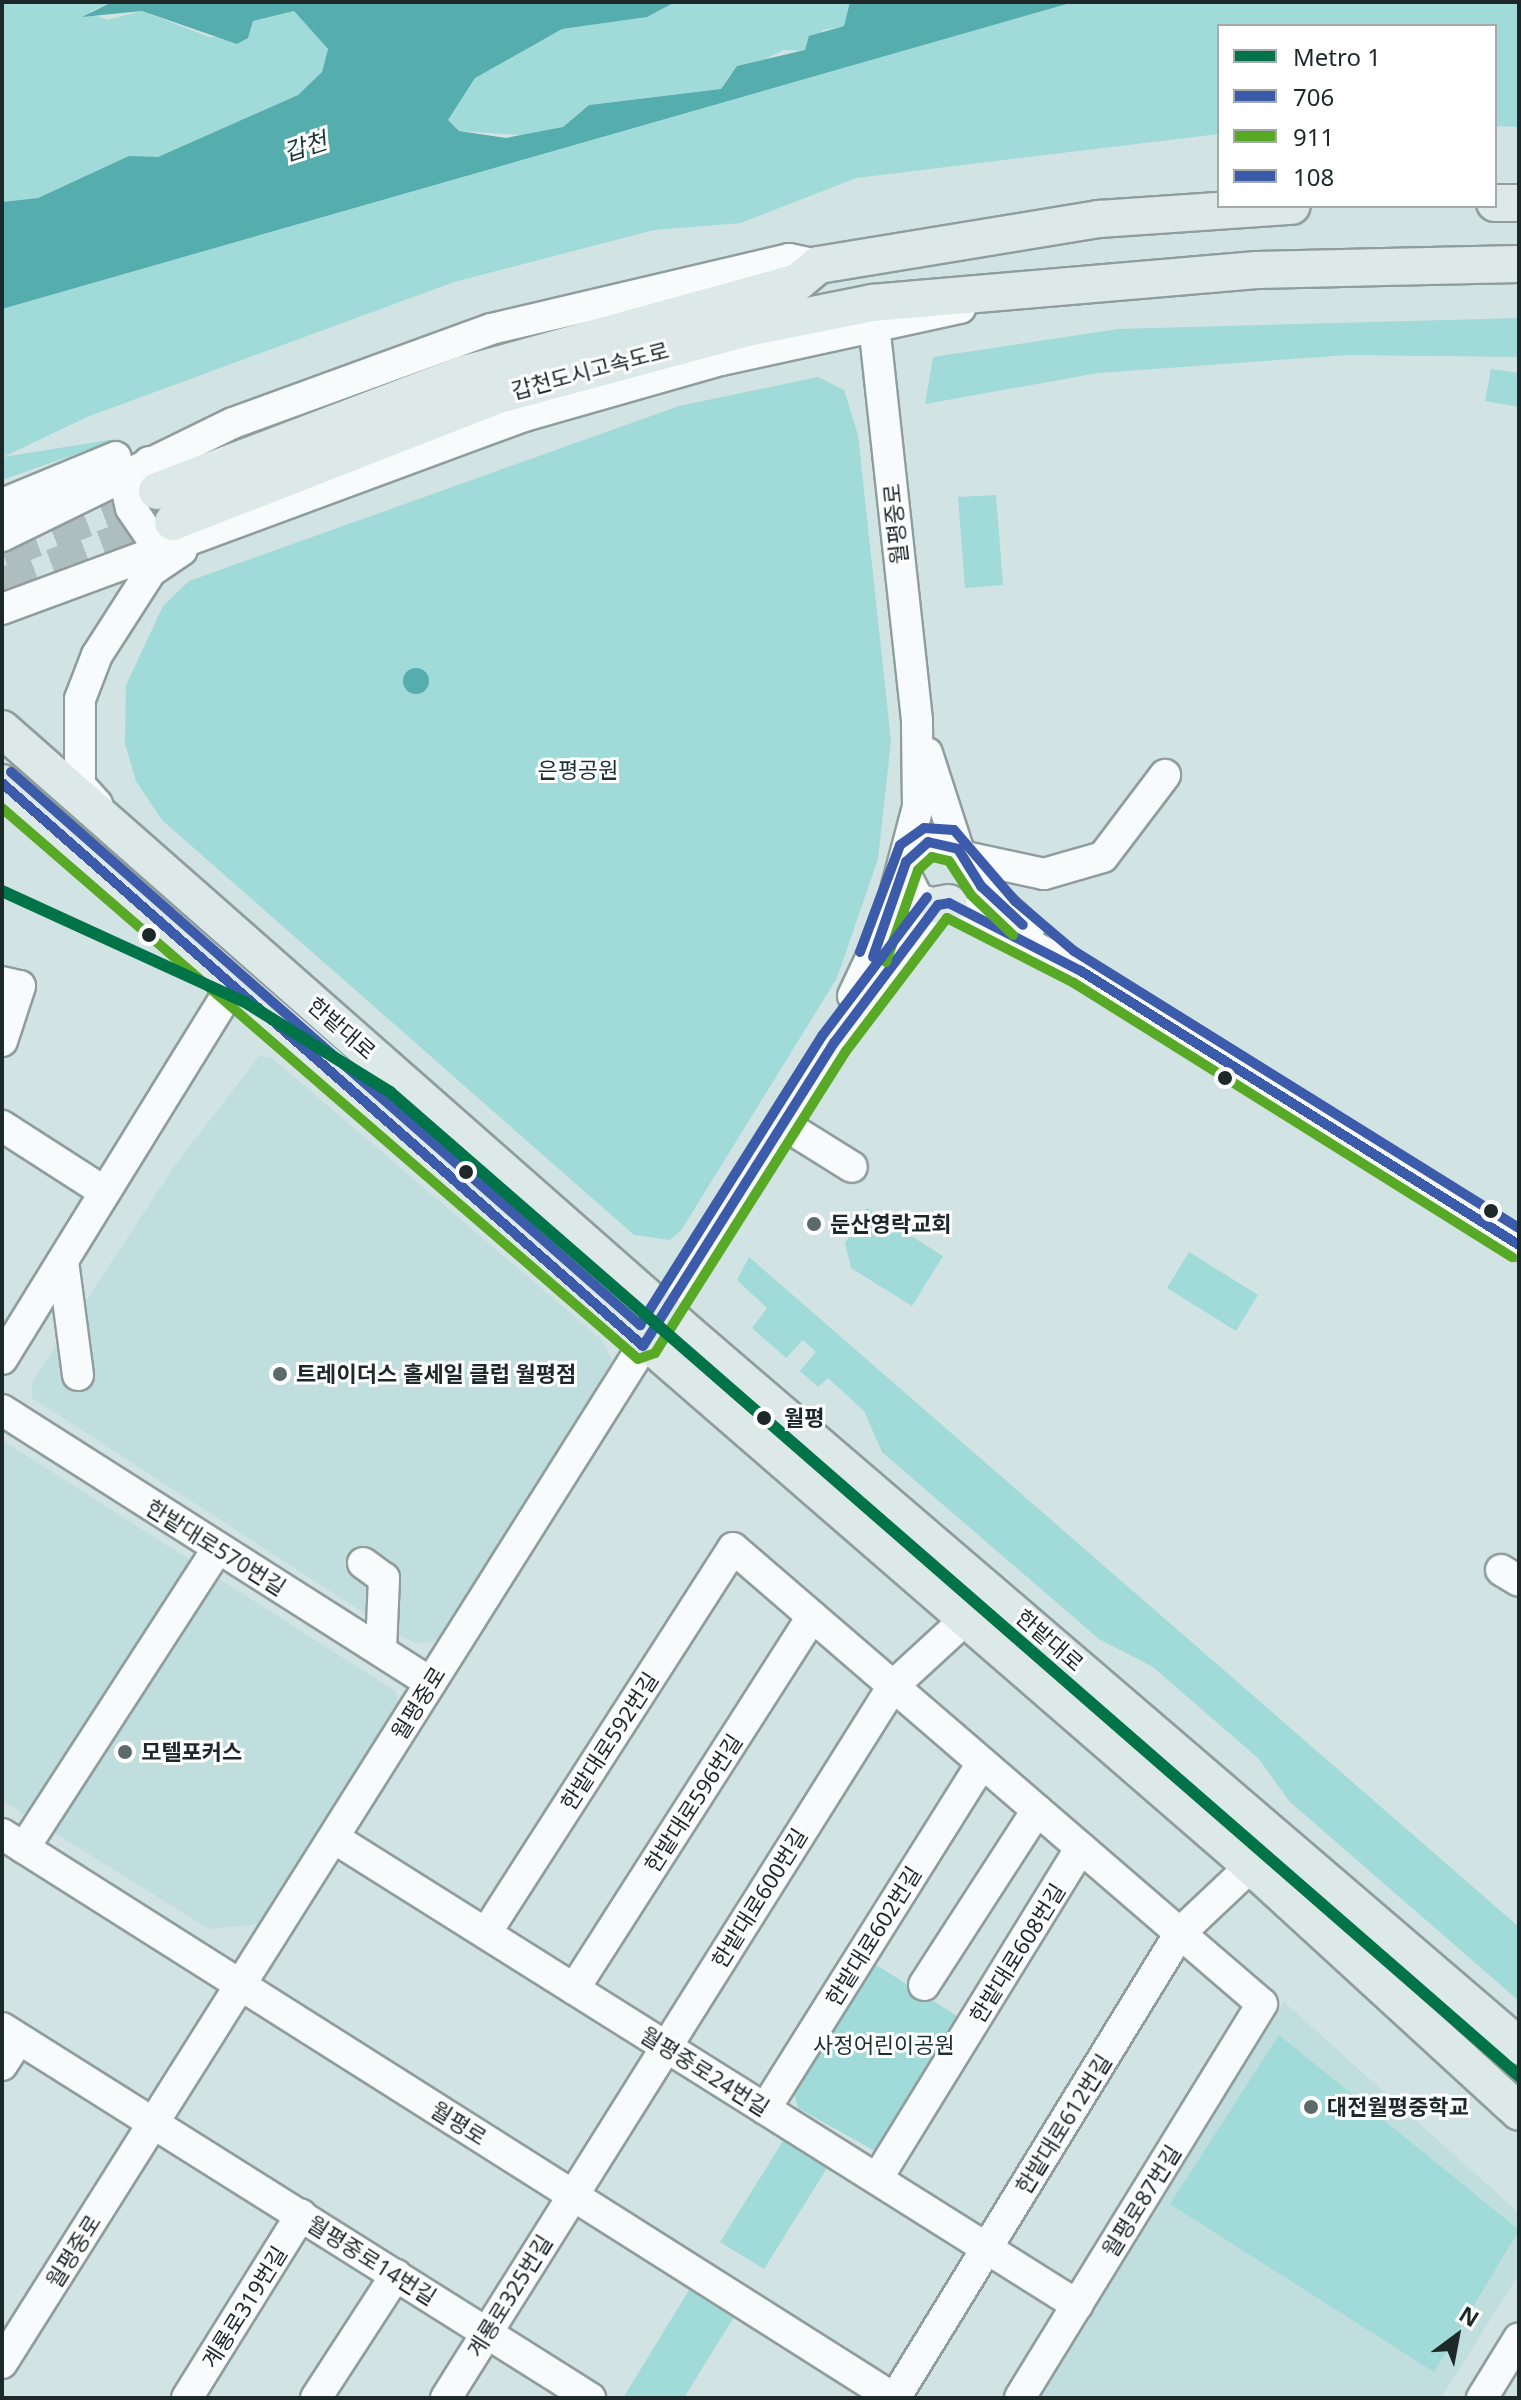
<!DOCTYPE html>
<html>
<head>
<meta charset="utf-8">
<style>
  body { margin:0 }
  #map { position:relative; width:1521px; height:2400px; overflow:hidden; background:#d2e3e3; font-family:"Noto Sans","Noto Sans KR",sans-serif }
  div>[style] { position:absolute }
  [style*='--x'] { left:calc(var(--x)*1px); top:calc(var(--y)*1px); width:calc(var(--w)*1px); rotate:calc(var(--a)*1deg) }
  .built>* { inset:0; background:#c0dedd }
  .green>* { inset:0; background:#a0dad9 }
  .water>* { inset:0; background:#55aead }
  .round { border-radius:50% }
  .major-tunnel>* { height:36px; margin-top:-18px; transform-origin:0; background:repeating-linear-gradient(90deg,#aebebe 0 36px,transparent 0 54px) }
  .roads { filter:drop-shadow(2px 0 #8f9d9d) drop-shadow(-2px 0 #8f9d9d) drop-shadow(0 2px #8f9d9d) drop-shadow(0 -2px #8f9d9d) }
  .minor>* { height:30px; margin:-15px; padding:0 15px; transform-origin:15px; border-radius:15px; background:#f8fbfb }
  .major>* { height:36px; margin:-18px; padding:0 18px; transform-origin:18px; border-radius:18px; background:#dde8e8 }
  .bus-1>* { height:10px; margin:-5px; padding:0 5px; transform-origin:5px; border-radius:5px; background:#3d5bab }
  .bus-2>* { height:10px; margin:-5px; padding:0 5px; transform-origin:5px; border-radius:5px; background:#58a925 }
  .bus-3>* { height:10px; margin:-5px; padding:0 5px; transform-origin:5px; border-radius:5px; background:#3d5bab }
  .metro-1>* { height:12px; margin:-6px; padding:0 6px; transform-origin:6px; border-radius:6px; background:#007448 }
  .dots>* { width:22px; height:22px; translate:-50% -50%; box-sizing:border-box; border:4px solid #fff; border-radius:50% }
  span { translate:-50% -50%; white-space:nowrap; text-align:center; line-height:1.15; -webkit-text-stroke:6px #fff; paint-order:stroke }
  .street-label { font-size:22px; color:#1c2928 }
  .park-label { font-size:22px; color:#193131 }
  .poi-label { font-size:22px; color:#1c2928; font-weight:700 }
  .left { translate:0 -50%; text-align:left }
  .stop-label { font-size:22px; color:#1c2928; font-weight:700 }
  .water-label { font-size:24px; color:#1e3736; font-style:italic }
  .frame { position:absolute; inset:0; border:4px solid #1c2928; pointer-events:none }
  .legend { position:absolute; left:1217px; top:24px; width:280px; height:184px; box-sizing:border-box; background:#fff; border:2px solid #a4a9a9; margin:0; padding:10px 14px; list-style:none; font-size:24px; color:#1c2928 }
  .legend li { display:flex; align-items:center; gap:16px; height:40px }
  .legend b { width:40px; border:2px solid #a4a9a9 }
  .north { position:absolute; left:1417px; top:2296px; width:80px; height:80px; -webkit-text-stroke:6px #fff; paint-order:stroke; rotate:32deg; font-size:22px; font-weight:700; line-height:32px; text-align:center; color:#1c2928 }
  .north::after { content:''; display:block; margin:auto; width:28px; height:36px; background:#1c2928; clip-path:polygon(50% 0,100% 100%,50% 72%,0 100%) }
</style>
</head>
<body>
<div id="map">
  <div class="built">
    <div style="clip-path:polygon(259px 1056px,272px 1058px,602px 1340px,612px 1361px,447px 1634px,432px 1642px,415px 1643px,392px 1631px,32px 1398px,32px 1382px,174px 1167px)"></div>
    <div style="clip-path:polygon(2px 1440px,395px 1691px,400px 1708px,260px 1924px,209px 1929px,2px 1800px)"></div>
    <div style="clip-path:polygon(1284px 2002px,1519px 2213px,1519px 2274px,1441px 2398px,1041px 2398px)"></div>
  </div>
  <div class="green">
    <div style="clip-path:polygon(2px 2px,112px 2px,89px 12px,107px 20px,142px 11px,209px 37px,248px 38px,253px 21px,294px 11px,328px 49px,322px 72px,298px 95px,158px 157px,129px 157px,38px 198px,2px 202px)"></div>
    <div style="clip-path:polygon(675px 2px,850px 2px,845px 26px,823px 30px,805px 51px,784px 50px,730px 75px,721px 89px,589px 105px,563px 127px,536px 136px,459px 131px,448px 120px,475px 78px,500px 60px,562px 29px,646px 17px)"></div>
    <div style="clip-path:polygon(1074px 2px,1519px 2px,1519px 127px,1495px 126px,1495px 26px,1219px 26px,1219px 134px,856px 178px,741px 223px,654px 230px,454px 282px,87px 417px,3px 457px,122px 438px,2px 480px,2px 309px)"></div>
    <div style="clip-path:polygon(1519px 318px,1519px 357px,1348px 355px,1098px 373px,925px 404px,933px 357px,1118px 329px)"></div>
    <div style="clip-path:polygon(1491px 369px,1519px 373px,1519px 407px,1485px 401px)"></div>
    <div style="clip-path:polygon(818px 377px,844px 390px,858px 435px,891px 741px,878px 859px,837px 978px,682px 1229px,670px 1240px,634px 1235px,162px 820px,136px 781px,125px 744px,126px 685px,163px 606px,189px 581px,679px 406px)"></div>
    <div style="clip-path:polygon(996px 495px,1003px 585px,965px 588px,958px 497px)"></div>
    <div style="clip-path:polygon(867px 1208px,943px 1256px,912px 1306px,851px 1268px,845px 1243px)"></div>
    <div style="clip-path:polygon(1189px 1252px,1258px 1295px,1236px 1331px,1167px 1288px)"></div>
    <div style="clip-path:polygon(749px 1257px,1519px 1927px,1519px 2001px,1289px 1801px,1259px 1759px,1153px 1667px,1099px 1639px,882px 1452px,864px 1411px,828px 1378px,818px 1387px,800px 1371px,816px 1352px,803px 1340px,786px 1358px,752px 1328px,767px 1308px,737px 1280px)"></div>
    <div style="clip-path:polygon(870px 1961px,965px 2021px,886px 2145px,875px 2151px,798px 2108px,792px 2086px)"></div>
    <div style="clip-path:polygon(1279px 2035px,1519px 2230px,1434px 2372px,1170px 2204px)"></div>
    <div style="clip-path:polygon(788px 2133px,832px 2160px,764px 2269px,720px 2242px)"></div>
    <div style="clip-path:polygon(691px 2287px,735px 2315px,684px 2398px,623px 2398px)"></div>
  </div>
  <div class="water">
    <div style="clip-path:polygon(112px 2px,675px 2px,647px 17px,562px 29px,475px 78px,448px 120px,459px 131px,506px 138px,563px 127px,589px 105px,721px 89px,737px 66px,805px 50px,809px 36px,844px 26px,850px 2px,1074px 2px,2px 309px,2px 202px,38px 198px,129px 156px,158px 157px,298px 95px,322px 72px,328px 49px,294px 11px,253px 21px,248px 38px,237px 44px,142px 11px,82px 17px)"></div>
    <div class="round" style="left:403px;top:668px;width:26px;height:26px"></div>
  </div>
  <div class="major-tunnel">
    <div style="--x:2;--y:552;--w:167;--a:-21.5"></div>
    <div style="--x:2;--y:586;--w:183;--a:-20.5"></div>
  </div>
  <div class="roads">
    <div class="minor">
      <div style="--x:149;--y:462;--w:36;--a:127"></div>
      <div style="--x:127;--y:491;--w:17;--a:77"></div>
      <div style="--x:131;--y:508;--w:37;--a:56"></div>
      <div style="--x:152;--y:539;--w:25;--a:7"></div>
      <div style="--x:2;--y:504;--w:123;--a:-22.4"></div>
      <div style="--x:2;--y:536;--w:257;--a:-26.1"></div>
      <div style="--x:233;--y:423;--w:275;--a:-20"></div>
      <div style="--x:491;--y:329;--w:306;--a:-13.2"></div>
      <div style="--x:789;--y:259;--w:30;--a:12"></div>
      <div style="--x:2;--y:609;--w:557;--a:-20.29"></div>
      <div style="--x:524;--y:416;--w:205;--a:-15.9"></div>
      <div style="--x:721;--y:360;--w:245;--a:-12.3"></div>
      <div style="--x:927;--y:753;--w:101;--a:72.1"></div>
      <div style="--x:97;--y:804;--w:25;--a:-132"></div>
      <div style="--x:80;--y:785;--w:86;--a:-90"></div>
      <div style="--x:80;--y:699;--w:47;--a:-68.9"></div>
      <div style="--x:97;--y:655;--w:100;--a:-57.3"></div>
      <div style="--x:151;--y:571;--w:37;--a:-34"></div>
      <div style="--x:911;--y:853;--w:30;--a:-23"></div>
      <div style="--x:939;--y:841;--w:21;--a:23"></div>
      <div style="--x:958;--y:849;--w:44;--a:58.1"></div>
      <div style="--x:981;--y:886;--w:65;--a:42.5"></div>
      <div style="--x:965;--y:857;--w:81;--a:12.1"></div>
      <div style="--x:1044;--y:874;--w:61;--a:-16.1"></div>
      <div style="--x:1103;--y:857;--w:103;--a:-52.9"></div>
      <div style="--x:949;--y:903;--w:148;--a:27.3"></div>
      <div style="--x:1081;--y:971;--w:517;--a:32.03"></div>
      <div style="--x:2;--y:982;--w:18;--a:13"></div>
      <div style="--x:20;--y:986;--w:58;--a:108.1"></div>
      <div style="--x:853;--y:996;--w:80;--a:-64.7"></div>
      <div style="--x:887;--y:924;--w:121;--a:-75.2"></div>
      <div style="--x:918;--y:807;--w:87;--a:-90.7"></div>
      <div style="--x:917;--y:720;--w:395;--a:-96.2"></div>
      <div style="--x:783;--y:1124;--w:81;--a:31.9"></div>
      <div style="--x:2;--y:1126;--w:122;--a:32.7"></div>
      <div style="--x:63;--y:1261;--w:115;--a:82.5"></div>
      <div style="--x:2;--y:1359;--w:437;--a:-58.3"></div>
      <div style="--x:2;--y:1410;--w:508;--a:32.47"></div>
      <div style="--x:363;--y:1563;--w:26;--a:36"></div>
      <div style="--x:384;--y:1578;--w:73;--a:92.4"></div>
      <div style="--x:1501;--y:1570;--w:21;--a:31"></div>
      <div style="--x:2;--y:1834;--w:1055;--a:32.33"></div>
      <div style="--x:334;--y:1838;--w:878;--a:32.15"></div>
      <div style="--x:24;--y:1848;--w:357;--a:-57.1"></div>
      <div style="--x:486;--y:1933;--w:457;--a:-57.3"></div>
      <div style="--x:733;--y:1548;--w:698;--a:40.76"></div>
      <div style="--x:1262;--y:2004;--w:462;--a:121.6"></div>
      <div style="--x:924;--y:1985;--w:208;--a:-57.1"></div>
      <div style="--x:574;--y:1989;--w:442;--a:-57.4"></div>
      <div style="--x:2;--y:2028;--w:695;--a:32.18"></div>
      <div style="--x:2;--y:2065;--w:31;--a:-57"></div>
      <div style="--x:765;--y:2109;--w:408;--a:-57.9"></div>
      <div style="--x:877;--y:2179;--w:389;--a:-58.4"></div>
      <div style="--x:2;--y:2363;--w:1560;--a:-57.78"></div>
      <div style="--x:834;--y:1043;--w:173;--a:-53"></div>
      <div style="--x:938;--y:905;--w:21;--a:-163"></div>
      <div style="--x:918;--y:899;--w:30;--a:-117"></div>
      <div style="--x:187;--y:2398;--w:216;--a:-58.1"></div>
      <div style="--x:316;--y:2398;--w:147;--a:-57"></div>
      <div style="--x:446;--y:2398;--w:841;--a:-57.88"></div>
      <div style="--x:893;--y:1686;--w:100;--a:-42.6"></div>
      <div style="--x:895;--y:2398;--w:545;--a:-58.5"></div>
      <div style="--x:1180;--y:1933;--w:98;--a:-43.3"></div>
      <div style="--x:1482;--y:2398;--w:70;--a:-58.3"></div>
    </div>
    <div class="major">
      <div style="--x:1495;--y:203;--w:24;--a:0"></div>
      <div style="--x:157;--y:491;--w:329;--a:-20.9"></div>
      <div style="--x:464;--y:374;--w:346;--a:-15.4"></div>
      <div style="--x:798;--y:282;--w:26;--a:-40"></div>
      <div style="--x:818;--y:265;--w:285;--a:-9.3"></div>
      <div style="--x:1099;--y:219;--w:193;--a:-3.9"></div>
      <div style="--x:173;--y:522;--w:350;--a:-21.3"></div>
      <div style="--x:499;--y:395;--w:257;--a:-15.1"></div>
      <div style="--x:747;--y:328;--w:127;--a:-11.3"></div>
      <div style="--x:872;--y:303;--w:386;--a:-4.9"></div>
      <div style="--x:1257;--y:270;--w:262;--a:-1.3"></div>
      <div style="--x:2;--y:729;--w:926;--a:41.37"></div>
      <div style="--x:697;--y:1341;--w:1083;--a:40.62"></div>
      <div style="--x:2;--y:783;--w:1653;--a:40.93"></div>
      <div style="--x:1251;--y:1866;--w:364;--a:42.5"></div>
      <div style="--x:938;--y:905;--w:11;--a:-10"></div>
    </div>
  </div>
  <div class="bus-1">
    <div style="--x:2;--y:783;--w:853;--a:41.29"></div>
    <div style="--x:643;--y:1346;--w:358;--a:-57.8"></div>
    <div style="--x:834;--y:1043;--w:173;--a:-53"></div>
    <div style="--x:938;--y:905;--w:11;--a:-10"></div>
    <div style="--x:949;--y:903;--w:148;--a:27.3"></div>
    <div style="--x:1081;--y:971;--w:517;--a:32.03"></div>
    <div style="--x:873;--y:957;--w:101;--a:-70.8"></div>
    <div style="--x:906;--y:862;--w:30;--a:-42"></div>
    <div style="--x:928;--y:842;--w:31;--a:13"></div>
    <div style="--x:958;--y:849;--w:44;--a:58.1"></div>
    <div style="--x:981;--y:886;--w:57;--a:42.9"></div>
  </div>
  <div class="bus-2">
    <div style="--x:2;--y:808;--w:841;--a:40.9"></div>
    <div style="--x:638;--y:1359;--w:18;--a:-19"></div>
    <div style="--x:655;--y:1353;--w:357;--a:-57.7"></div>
    <div style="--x:846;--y:1051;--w:167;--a:-52.8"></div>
    <div style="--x:947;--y:918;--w:143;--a:27.1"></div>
    <div style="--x:1074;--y:983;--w:517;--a:32.03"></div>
    <div style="--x:886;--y:962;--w:97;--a:-70.8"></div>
    <div style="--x:918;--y:870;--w:19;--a:-43"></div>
    <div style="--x:932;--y:857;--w:17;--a:13"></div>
    <div style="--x:949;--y:861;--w:40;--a:57.1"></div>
    <div style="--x:971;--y:895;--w:58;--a:43.6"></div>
  </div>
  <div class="bus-3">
    <div style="--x:11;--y:772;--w:838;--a:41.32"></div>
    <div style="--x:640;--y:1325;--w:342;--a:-57.8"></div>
    <div style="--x:822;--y:1036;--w:174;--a:-52.9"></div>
    <div style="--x:860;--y:952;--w:114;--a:-69.5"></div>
    <div style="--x:900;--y:845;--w:29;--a:-35"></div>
    <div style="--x:924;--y:828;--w:30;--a:4"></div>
    <div style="--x:954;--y:830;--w:94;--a:49.3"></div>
    <div style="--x:1015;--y:901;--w:77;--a:40.3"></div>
    <div style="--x:1074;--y:951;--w:524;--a:31.9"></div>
  </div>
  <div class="metro-1">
    <div style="--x:2;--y:891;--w:267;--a:24.6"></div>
    <div style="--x:245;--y:1002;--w:171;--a:31.8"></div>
    <div style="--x:390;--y:1092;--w:1498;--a:41.07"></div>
  </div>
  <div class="dots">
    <div style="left:149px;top:935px;background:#1c2928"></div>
    <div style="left:1225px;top:1078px;background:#1c2928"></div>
    <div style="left:466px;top:1172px;background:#1c2928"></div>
    <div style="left:1491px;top:1211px;background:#1c2928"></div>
    <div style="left:814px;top:1224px;background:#5c6a69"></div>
    <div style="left:280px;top:1374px;background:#5c6a69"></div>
    <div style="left:764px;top:1418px;background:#1c2928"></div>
    <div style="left:125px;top:1752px;background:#5c6a69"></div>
    <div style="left:1311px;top:2107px;background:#5c6a69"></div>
  </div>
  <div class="street-label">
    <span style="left:590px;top:370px;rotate:-15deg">갑천도시고속도로</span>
    <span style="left:895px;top:524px;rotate:-96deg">월평중로</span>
    <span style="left:342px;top:1028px;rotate:41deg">한밭대로</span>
    <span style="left:216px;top:1547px;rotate:32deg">한밭대로570번길</span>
    <span style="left:1050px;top:1640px;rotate:41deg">한밭대로</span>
    <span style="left:418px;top:1703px;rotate:-58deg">월평중로</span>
    <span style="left:609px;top:1741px;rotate:-57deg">한밭대로592번길</span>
    <span style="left:693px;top:1803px;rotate:-57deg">한밭대로596번길</span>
    <span style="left:759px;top:1898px;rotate:-58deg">한밭대로600번길</span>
    <span style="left:873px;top:1936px;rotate:-58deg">한밭대로602번길</span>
    <span style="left:1017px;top:1953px;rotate:-58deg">한밭대로608번길</span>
    <span style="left:705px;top:2071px;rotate:32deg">월평중로24번길</span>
    <span style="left:459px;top:2123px;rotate:32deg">월평로</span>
    <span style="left:1063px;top:2124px;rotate:-58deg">한밭대로612번길</span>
    <span style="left:1141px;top:2201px;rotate:-58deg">월평로87번길</span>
    <span style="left:73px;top:2251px;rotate:-58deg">월평중로</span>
    <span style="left:372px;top:2260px;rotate:32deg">월평중로14번길</span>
    <span style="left:509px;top:2296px;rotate:-58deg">계룡로325번길</span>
    <span style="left:244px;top:2307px;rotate:-58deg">계룡로319번길</span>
  </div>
  <div class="park-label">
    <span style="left:578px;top:770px">은평공원</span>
    <span style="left:884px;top:2045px">사정어린이공원</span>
  </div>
  <div class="poi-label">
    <span class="left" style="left:830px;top:1224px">둔산영락교회</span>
    <span class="left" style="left:296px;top:1374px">트레이더스 홀세일 클럽 월평점</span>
    <span class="left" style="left:141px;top:1752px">모텔포커스</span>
    <span class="left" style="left:1327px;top:2107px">대전월평중학교</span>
  </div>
  <div class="stop-label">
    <span class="left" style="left:784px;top:1418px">월평</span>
  </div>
  <div class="water-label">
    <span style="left:305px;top:146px;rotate:-18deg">갑천</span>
  </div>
  <div class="frame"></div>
  <ul class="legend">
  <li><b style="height:10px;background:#007448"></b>Metro 1</li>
  <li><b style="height:10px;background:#3d5bab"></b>706</li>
  <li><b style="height:10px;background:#58a925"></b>911</li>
  <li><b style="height:10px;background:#3d5bab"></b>108</li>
  </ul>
  <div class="north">N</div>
</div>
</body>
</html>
